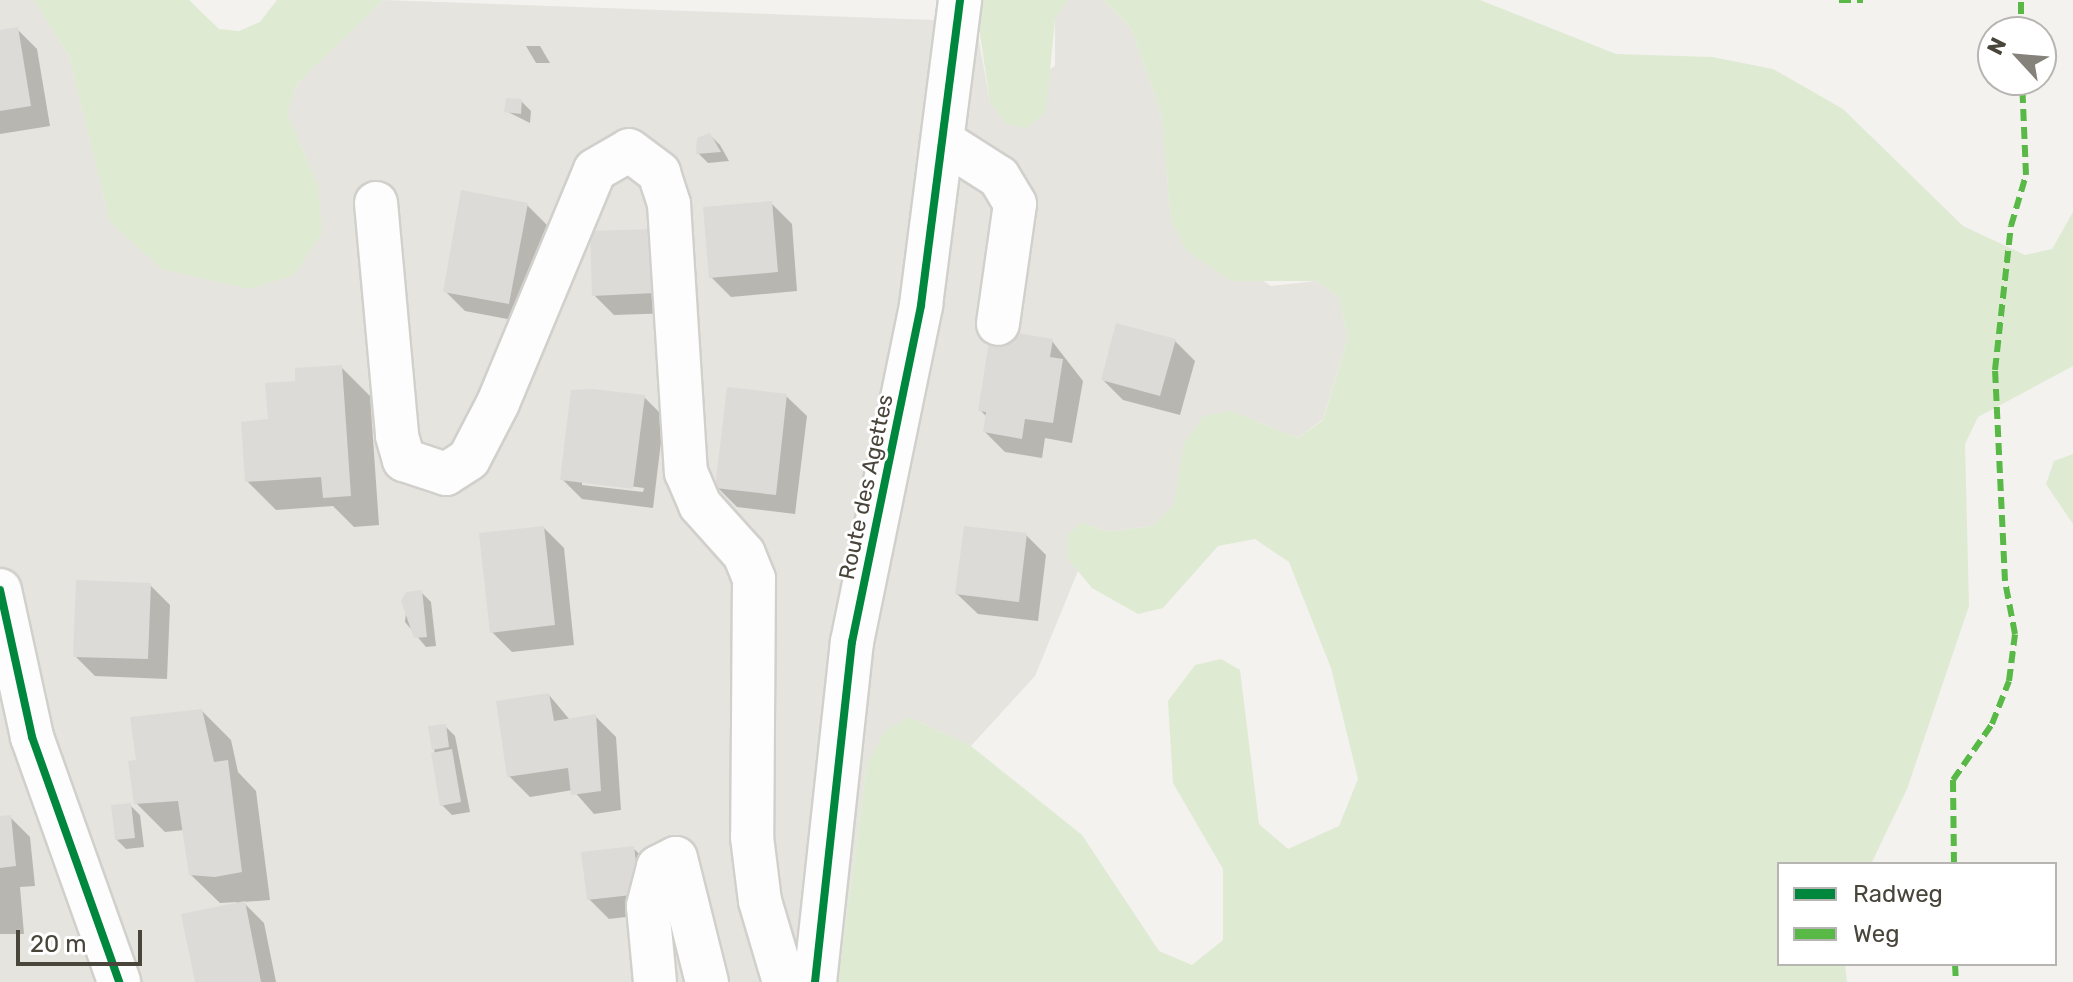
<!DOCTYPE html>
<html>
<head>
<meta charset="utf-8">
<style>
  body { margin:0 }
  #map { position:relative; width:2073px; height:982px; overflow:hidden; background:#f3f2ef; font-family:Rubik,sans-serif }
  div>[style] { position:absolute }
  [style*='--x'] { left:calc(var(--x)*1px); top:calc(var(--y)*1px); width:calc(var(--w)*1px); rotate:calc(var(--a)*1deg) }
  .residential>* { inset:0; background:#e6e4de }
  .green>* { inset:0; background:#deead2 }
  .shadow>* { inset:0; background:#0003 }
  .building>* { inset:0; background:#dcdbd8 }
  .roads { filter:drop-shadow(2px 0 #d1d0cc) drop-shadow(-2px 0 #d1d0cc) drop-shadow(0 2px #d1d0cc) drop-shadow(0 -2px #d1d0cc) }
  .minor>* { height:42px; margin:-21px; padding:0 21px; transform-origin:21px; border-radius:21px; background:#fdfdfd }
  .quiet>* { height:6px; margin-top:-3px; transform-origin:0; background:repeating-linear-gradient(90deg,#58b947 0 12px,transparent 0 18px) }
  .cycleway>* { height:8px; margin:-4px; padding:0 4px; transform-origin:4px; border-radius:4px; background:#00873e }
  span { translate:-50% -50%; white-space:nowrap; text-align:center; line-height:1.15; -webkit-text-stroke:6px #fff; paint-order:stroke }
  .street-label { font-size:22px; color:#49453b }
  .legend { position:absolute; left:1777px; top:862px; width:280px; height:104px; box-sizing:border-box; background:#fff; border:2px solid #b6b5b1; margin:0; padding:10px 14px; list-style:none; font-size:24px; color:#49453b }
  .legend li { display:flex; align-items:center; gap:16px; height:40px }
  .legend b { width:40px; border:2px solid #b6b5b1 }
  .north { position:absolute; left:1977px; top:16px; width:80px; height:80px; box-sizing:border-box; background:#fff; border:2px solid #b6b5b1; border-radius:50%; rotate:296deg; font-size:22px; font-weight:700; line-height:32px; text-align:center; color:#49453b }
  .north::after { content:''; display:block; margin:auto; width:28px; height:36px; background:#84827a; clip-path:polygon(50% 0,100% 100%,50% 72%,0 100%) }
  .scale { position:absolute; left:16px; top:930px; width:126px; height:36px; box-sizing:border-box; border:4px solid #49453b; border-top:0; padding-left:10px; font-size:24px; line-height:28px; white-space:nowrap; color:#49453b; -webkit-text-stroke:6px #fff; paint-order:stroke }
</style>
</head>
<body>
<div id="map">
  <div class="residential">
    <div style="clip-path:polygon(0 0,34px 0,69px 56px,110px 222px,318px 185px,287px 113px,298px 83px,383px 0,934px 20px,977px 30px,990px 102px,1055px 66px,1055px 18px,1068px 0,1103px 0,1131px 28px,1161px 112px,1171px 220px,1271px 286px,1316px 281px,1338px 296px,1348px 337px,1323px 419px,1298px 438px,1231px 411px,1184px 445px,1174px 504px,1153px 526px,1108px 532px,1082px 522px,1067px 558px,1078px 571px,1035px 676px,971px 746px,909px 717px,867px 764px,838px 982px,0 982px)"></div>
  </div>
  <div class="green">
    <div style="clip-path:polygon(34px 0,189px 0,219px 29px,239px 31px,260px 22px,277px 0,383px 0,298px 83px,287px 113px,318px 185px,322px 233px,294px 275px,250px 289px,162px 269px,110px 222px,69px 56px)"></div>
    <div style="clip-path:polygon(975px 0,1068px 0,1055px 19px,1046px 112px,1027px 128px,1006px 124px,990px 102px)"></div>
    <div style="clip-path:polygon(1103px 0,1480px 0,1616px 54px,1712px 57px,1773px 69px,1843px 109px,1963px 226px,2025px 255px,2052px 249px,2073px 212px,2073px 366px,1978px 417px,1965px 444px,1969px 606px,1907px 789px,1871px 864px,1779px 864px,1779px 964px,1845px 964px,1847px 982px,838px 982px,867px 764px,885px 731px,909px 717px,971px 746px,1082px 835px,1159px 951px,1192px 965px,1223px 940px,1223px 869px,1173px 783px,1168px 701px,1195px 665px,1221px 659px,1240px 670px,1259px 824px,1288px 849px,1339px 826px,1358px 779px,1331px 668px,1289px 562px,1255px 539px,1218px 546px,1163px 608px,1138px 614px,1092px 588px,1067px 558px,1067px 536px,1082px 522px,1108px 532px,1153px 526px,1174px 504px,1184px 444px,1203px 416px,1231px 411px,1298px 438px,1323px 420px,1348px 337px,1338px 296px,1316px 281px,1231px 281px,1186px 250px,1171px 220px,1161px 112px,1131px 28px)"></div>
    <div style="clip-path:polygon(2073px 454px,2073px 524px,2046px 484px,2054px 461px)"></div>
  </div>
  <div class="shadow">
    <div style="clip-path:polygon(17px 29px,37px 49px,50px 126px,0 134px,0 32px)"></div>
    <div style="clip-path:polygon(526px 46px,540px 46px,550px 63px,536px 63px)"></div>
    <div style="clip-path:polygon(521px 101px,531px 111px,530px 123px,506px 111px)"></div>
    <div style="clip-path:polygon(710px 135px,720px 145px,729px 161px,708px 163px,698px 153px)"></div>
    <div style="clip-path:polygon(771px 203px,792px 224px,797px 291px,731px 297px,711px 277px)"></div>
    <div style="clip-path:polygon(527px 205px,547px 225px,529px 323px,465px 311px,445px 291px)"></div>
    <div style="clip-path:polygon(592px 233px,674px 313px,614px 315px,594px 295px)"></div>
    <div style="clip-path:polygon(1052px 341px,1083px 381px,1072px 443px,1045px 438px,1042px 458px,1005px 452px,985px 432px,987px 417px,980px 410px,1010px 347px)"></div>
    <div style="clip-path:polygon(1175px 341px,1195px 361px,1180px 415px,1123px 400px,1103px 380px)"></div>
    <div style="clip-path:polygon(341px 367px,370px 396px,379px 525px,354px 527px,333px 506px,276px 510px,247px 481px,298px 383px)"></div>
    <div style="clip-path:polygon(786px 396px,807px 416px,795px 514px,737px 507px,717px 487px)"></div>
    <div style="clip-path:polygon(evenodd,644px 397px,664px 417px,653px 508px,582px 499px,562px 479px,644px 397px,582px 480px,644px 488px,643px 492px,582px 485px,582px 480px)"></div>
    <div style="clip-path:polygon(544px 528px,564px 548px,574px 645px,512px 652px,492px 632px)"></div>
    <div style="clip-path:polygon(1026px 535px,1046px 555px,1038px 621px,978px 614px,957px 594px)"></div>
    <div style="clip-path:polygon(150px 585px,170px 605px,167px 679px,95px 676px,75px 656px)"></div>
    <div style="clip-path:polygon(421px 592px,431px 602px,436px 646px,426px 647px,405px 622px,408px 594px)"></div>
    <div style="clip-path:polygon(549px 695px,570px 720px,595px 716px,616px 737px,621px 810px,594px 814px,573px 790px,530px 797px,509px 776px)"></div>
    <div style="clip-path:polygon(202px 711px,231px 740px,238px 772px,256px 791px,270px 900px,243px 902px,264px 923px,276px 982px,197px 982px,237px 902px,220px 903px,190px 874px,184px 830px,165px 832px,136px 803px,138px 761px)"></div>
    <div style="clip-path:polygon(445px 726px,455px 736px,470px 812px,452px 815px,442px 805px,434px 749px)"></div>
    <div style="clip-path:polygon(130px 805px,140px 815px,144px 847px,126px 849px,116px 839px)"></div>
    <div style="clip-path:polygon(10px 817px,30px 837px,35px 886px,20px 887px,24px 934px,0 934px,0 819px)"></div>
    <div style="clip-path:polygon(633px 848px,654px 868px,659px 913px,609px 919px,589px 899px)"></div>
  </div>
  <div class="building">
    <div style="clip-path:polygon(18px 27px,31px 106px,0 111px,0 30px)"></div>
    <div style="clip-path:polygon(506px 98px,522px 99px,521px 114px,504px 112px)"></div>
    <div style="clip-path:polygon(710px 133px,721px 152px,696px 154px,697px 138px)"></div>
    <div style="clip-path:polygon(461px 190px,528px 203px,509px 304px,443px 292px)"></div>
    <div style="clip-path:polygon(772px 201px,778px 272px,709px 278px,703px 207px)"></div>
    <div style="clip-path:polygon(652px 229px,655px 293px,592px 296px,590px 231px)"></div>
    <div style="clip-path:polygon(1116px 323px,1176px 339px,1160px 396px,1101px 380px)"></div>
    <div style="clip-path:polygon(1011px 332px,1053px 339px,1050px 357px,1063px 359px,1053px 423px,1025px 419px,1022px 439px,983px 432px,986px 412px,978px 411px,989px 341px,1008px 344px)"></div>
    <div style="clip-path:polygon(342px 365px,351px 496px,323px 498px,321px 477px,245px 482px,241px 422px,268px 419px,265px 383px,295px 381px,295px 368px)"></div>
    <div style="clip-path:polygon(727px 387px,787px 394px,776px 495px,715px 488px)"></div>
    <div style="clip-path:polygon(592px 389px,645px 395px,633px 489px,560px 480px,571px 390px)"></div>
    <div style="clip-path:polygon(544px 526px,555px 625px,490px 633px,479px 533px)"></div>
    <div style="clip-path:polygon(964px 526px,1027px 533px,1019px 602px,955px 594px)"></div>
    <div style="clip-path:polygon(76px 580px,151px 583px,148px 659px,73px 657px)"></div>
    <div style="clip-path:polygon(422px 590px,427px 637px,414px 638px,401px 601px,406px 592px)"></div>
    <div style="clip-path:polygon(549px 693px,554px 721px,596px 714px,601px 791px,571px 795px,568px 768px,507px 777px,496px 701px)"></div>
    <div style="clip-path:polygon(202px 709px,214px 762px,228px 760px,242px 872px,215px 877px,189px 875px,178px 801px,134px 804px,128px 761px,136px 760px,130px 717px)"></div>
    <div style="clip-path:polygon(446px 724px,449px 747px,432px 750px,428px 726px)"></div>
    <div style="clip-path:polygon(452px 749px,461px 802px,440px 806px,431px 753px)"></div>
    <div style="clip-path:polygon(131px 803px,135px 838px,115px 840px,111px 805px)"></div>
    <div style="clip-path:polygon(11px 815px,16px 866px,0 868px,0 816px)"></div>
    <div style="clip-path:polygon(634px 846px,640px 894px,587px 900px,581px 852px)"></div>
    <div style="clip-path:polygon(245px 901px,261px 982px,195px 982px,181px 914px)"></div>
  </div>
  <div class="roads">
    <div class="minor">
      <div style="--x:944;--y:142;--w:65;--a:32.5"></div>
      <div style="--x:999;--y:177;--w:31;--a:59"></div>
      <div style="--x:1015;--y:204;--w:121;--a:98.1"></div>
      <div style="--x:376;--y:203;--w:234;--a:84.8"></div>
      <div style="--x:397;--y:436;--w:25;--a:74"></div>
      <div style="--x:404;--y:460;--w:44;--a:18.4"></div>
      <div style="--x:446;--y:474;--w:27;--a:-33"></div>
      <div style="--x:469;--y:459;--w:63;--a:-62.6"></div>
      <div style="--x:498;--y:403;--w:252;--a:-67.4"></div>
      <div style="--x:595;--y:170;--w:39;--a:-30"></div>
      <div style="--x:629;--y:150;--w:38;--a:37"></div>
      <div style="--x:659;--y:173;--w:33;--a:72"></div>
      <div style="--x:669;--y:204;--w:269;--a:86.4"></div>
      <div style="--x:686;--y:472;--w:36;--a:67"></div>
      <div style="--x:700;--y:505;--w:66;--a:48.1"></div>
      <div style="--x:744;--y:554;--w:27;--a:68"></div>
      <div style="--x:754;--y:579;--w:258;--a:90.4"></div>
      <div style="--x:752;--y:837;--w:64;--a:82.9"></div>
      <div style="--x:760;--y:901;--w:84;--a:73.5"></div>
      <div style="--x:0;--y:590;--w:150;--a:77.7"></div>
      <div style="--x:32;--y:737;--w:260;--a:70.4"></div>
      <div style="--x:655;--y:982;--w:76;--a:-95.3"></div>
      <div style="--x:648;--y:906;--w:40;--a:-75.6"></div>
      <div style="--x:658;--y:867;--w:20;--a:-27"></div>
      <div style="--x:676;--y:858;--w:128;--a:76"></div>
      <div style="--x:815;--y:982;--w:342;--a:-83.8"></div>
      <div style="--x:852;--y:642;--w:344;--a:-78.4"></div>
      <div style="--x:921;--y:305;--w:307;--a:-82.7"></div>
    </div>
  </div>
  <div class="quiet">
    <div style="--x:1839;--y:0;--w:24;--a:0"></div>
    <div style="--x:2021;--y:32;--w:32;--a:-90"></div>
    <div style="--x:1954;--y:864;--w:84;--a:-90.7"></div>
    <div style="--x:1953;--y:780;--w:68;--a:-55.1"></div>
    <div style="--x:1992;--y:724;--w:46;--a:-68.4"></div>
    <div style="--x:2009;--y:681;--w:47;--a:-82.7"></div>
    <div style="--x:2015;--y:634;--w:54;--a:-100.7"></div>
    <div style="--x:2005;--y:581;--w:211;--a:-92.7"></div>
    <div style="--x:1995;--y:370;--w:145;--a:-83.7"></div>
    <div style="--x:2011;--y:226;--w:53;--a:-73.6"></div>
    <div style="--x:2026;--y:175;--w:95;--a:-92.4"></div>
    <div style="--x:1955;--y:964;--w:18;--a:87"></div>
  </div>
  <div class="cycleway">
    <div style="--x:0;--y:590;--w:150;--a:77.7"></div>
    <div style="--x:32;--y:737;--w:260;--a:70.4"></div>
    <div style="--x:815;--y:982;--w:342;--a:-83.8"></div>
    <div style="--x:852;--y:642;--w:344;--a:-78.4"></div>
    <div style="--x:921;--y:305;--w:307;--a:-82.7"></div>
  </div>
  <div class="street-label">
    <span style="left:866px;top:487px;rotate:-78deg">Route des Agettes</span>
  </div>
  <ul class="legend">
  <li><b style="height:10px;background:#00873e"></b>Radweg</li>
  <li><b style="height:10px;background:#58b947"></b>Weg</li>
  </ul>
  <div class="north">N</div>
  <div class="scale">20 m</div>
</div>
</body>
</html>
